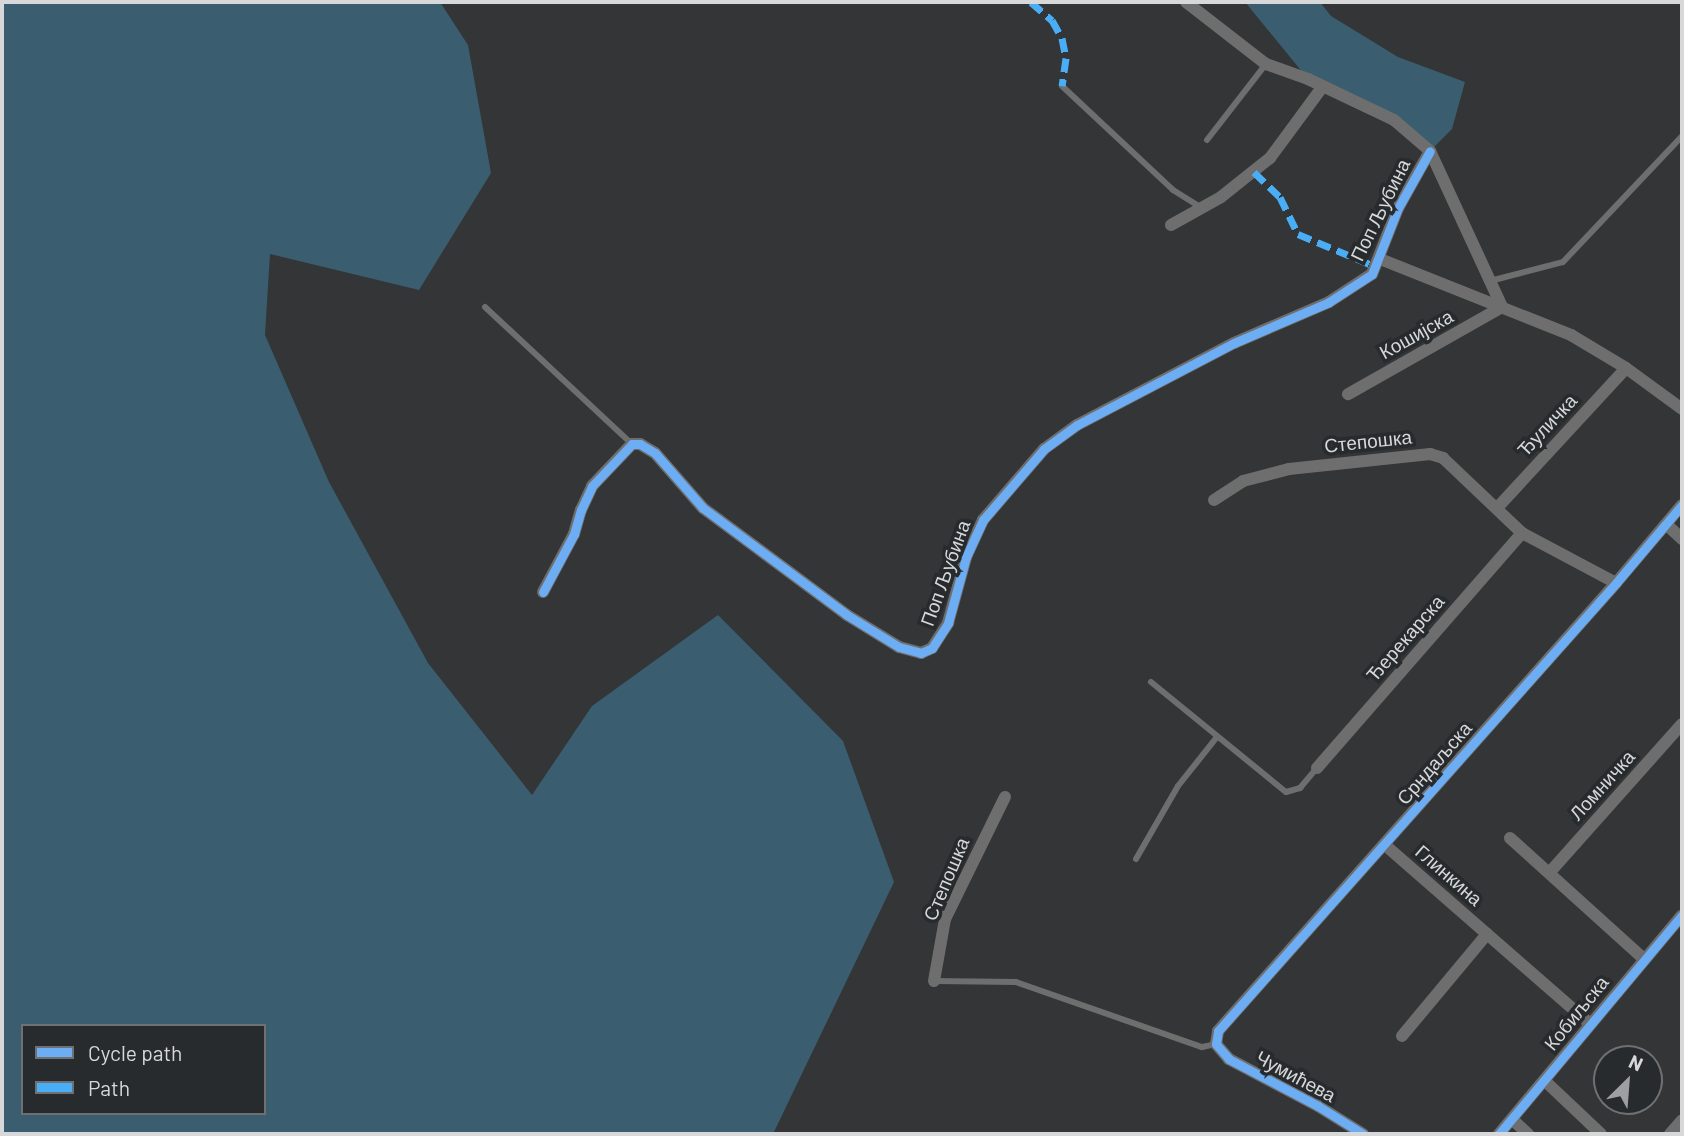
<!DOCTYPE html>
<html>
<head>
<meta charset="utf-8">
<style>
  body { margin:0 }
  #map { position:relative; width:1684px; height:1136px; overflow:hidden; background:#333536; font-family:Barlow,sans-serif }
  div>[style] { position:absolute }
  [style*='--x'] { left:calc(var(--x)*1px); top:calc(var(--y)*1px); width:calc(var(--w)*1px); rotate:calc(var(--a)*1deg) }
  .green>* { inset:0; background:#3a5d6f }
  .lane>* { height:6px; margin:-3px; padding:0 3px; transform-origin:3px; border-radius:3px; background:#6e6e6e }
  .street>* { height:12px; margin:-6px; padding:0 6px; transform-origin:6px; border-radius:6px; background:#6e6e6e }
  .quiet>* { height:7px; margin-top:-3.5px; transform-origin:0; background:repeating-linear-gradient(90deg,#49aef6 0 14px,transparent 0 21px) }
  .cycleway>* { height:9px; margin:-4.5px; padding:0 4.5px; transform-origin:4.5px; border-radius:4.5px; background:#6dadf4 }
  span { translate:-50% -50%; white-space:nowrap; text-align:center; line-height:1.15; -webkit-text-stroke:7px #282b2d; paint-order:stroke }
  .street-label { font-size:19px; color:#d6d8d9 }
  .frame { position:absolute; inset:0; border:4px solid #d6d8d9; pointer-events:none }
  .legend { position:absolute; left:21px; top:1024px; width:245px; height:91px; box-sizing:border-box; background:#282b2d; border:2px solid #6e7072; margin:0; padding:9px 12px; list-style:none; font-size:21px; color:#d6d8d9 }
  .legend li { display:flex; align-items:center; gap:14px; height:35px }
  .legend b { width:35px; border:2px solid #6e7072 }
  .north { position:absolute; left:1593px; top:1045px; width:70px; height:70px; box-sizing:border-box; background:#282b2d; border:2px solid #6e7072; border-radius:50%; rotate:25deg; font-size:19px; font-weight:700; line-height:28px; text-align:center; color:#d6d8d9 }
  .north::after { content:''; display:block; margin:auto; width:24px; height:32px; background:#9d9fa0; clip-path:polygon(50% 0,100% 100%,50% 72%,0 100%) }
</style>
</head>
<body>
<div id="map">
  <div class="green">
    <div style="clip-path:polygon(evenodd,2px 2px,440px 2px,468px 45px,491px 173px,419px 290px,270px 254px,265px 335px,329px 482px,428px 663px,532px 795px,592px 706px,718px 615px,843px 741px,894px 882px,773px 1134px,2px 1134px,2px 2px,23px 1026px,264px 1026px,264px 1113px,23px 1113px,23px 1026px)"></div>
    <div style="clip-path:polygon(1245px 2px,1320px 2px,1331px 16px,1398px 57px,1465px 82px,1452px 129px,1430px 151px,1394px 120px,1308px 79px)"></div>
  </div>
  <div class="lane">
    <div style="--x:1062;--y:86;--w:152;--a:43.1"></div>
    <div style="--x:1173;--y:190;--w:34;--a:32"></div>
    <div style="--x:1207;--y:140;--w:96;--a:-52.2"></div>
    <div style="--x:1490;--y:281;--w:75;--a:-14.6"></div>
    <div style="--x:1563;--y:262;--w:173;--a:-46.6"></div>
    <div style="--x:485;--y:307;--w:201;--a:43"></div>
    <div style="--x:1151;--y:682;--w:174;--a:39.2"></div>
    <div style="--x:1286;--y:792;--w:15;--a:-16"></div>
    <div style="--x:1300;--y:788;--w:26;--a:-50"></div>
    <div style="--x:1136;--y:859;--w:84;--a:-60.1"></div>
    <div style="--x:1178;--y:786;--w:63;--a:-51.5"></div>
    <div style="--x:934;--y:981;--w:82;--a:0.7"></div>
    <div style="--x:1016;--y:982;--w:197;--a:19.3"></div>
    <div style="--x:1202;--y:1047;--w:14;--a:-12"></div>
  </div>
  <div class="street">
    <div style="--x:1186;--y:2;--w:101;--a:37.8"></div>
    <div style="--x:1266;--y:64;--w:45;--a:19.7"></div>
    <div style="--x:1308;--y:79;--w:95;--a:25.5"></div>
    <div style="--x:1394;--y:120;--w:48;--a:40.7"></div>
    <div style="--x:1430;--y:151;--w:172;--a:65.2"></div>
    <div style="--x:1502;--y:307;--w:177;--a:150.5"></div>
    <div style="--x:1171;--y:225;--w:57;--a:-29.2"></div>
    <div style="--x:1221;--y:197;--w:63;--a:-38.5"></div>
    <div style="--x:1270;--y:158;--w:89;--a:-53.6"></div>
    <div style="--x:1380;--y:259;--w:206;--a:21.7"></div>
    <div style="--x:1571;--y:335;--w:64;--a:31"></div>
    <div style="--x:1626;--y:368;--w:69;--a:36.2"></div>
    <div style="--x:1214;--y:500;--w:35;--a:-33"></div>
    <div style="--x:1243;--y:481;--w:48;--a:-14.6"></div>
    <div style="--x:1289;--y:469;--w:142;--a:-6.1"></div>
    <div style="--x:1430;--y:454;--w:14;--a:17"></div>
    <div style="--x:1443;--y:458;--w:109;--a:43.5"></div>
    <div style="--x:1522;--y:533;--w:106;--a:28"></div>
    <div style="--x:1497;--y:508;--w:190;--a:-47.3"></div>
    <div style="--x:1666;--y:524;--w:22;--a:43"></div>
    <div style="--x:543;--y:592;--w:66;--a:-61.9"></div>
    <div style="--x:574;--y:534;--w:25;--a:-74"></div>
    <div style="--x:581;--y:510;--w:26;--a:-65"></div>
    <div style="--x:592;--y:486;--w:58;--a:-46.4"></div>
    <div style="--x:632;--y:444;--w:8;--a:0"></div>
    <div style="--x:640;--y:444;--w:17;--a:31"></div>
    <div style="--x:655;--y:453;--w:73;--a:48.9"></div>
    <div style="--x:703;--y:508;--w:179;--a:36.6"></div>
    <div style="--x:847;--y:615;--w:61;--a:31.6"></div>
    <div style="--x:899;--y:647;--w:23;--a:15"></div>
    <div style="--x:921;--y:653;--w:12;--a:-24"></div>
    <div style="--x:932;--y:648;--w:30;--a:-57"></div>
    <div style="--x:948;--y:623;--w:68;--a:-74.7"></div>
    <div style="--x:966;--y:557;--w:41;--a:-65.3"></div>
    <div style="--x:983;--y:520;--w:94;--a:-49.3"></div>
    <div style="--x:1044;--y:449;--w:41;--a:-36"></div>
    <div style="--x:1077;--y:425;--w:177;--a:-27.6"></div>
    <div style="--x:1234;--y:343;--w:103;--a:-23.3"></div>
    <div style="--x:1329;--y:302;--w:51;--a:-33.1"></div>
    <div style="--x:1372;--y:274;--w:71;--a:-68.5"></div>
    <div style="--x:1398;--y:208;--w:65;--a:-60.7"></div>
    <div style="--x:1317;--y:768;--w:312;--a:-48.9"></div>
    <div style="--x:1510;--y:838;--w:179;--a:42.1"></div>
    <div style="--x:1385;--y:845;--w:271;--a:41.1"></div>
    <div style="--x:1550;--y:872;--w:198;--a:-48.3"></div>
    <div style="--x:934;--y:981;--w:63;--a:-79.9"></div>
    <div style="--x:945;--y:919;--w:136;--a:-63.8"></div>
    <div style="--x:1402;--y:1036;--w:133;--a:-50.2"></div>
    <div style="--x:1545;--y:1081;--w:77;--a:43.4"></div>
    <div style="--x:1513;--y:1120;--w:21;--a:43"></div>
    <div style="--x:1363;--y:1134;--w:53;--a:-148.1"></div>
    <div style="--x:1318;--y:1106;--w:101;--a:-152.2"></div>
    <div style="--x:1229;--y:1059;--w:20;--a:-131"></div>
    <div style="--x:1216;--y:1044;--w:13;--a:-81"></div>
    <div style="--x:1218;--y:1031;--w:599;--a:-48.38"></div>
    <div style="--x:1616;--y:583;--w:102;--a:-49.8"></div>
    <div style="--x:1499;--y:1134;--w:285;--a:-50.1"></div>
    <div style="--x:1670;--y:1134;--w:18;--a:-49"></div>
  </div>
  <div class="quiet">
    <div style="--x:1031;--y:2;--w:28;--a:41"></div>
    <div style="--x:1052;--y:20;--w:21;--a:61"></div>
    <div style="--x:1062;--y:38;--w:20;--a:79"></div>
    <div style="--x:1066;--y:58;--w:28;--a:98"></div>
    <div style="--x:1254;--y:172;--w:36;--a:44"></div>
    <div style="--x:1280;--y:197;--w:41;--a:64.1"></div>
    <div style="--x:1298;--y:234;--w:86;--a:22.7"></div>
  </div>
  <div class="cycleway">
    <div style="--x:543;--y:592;--w:66;--a:-61.9"></div>
    <div style="--x:574;--y:534;--w:25;--a:-74"></div>
    <div style="--x:581;--y:510;--w:26;--a:-65"></div>
    <div style="--x:592;--y:486;--w:58;--a:-46.4"></div>
    <div style="--x:632;--y:444;--w:8;--a:0"></div>
    <div style="--x:640;--y:444;--w:17;--a:31"></div>
    <div style="--x:655;--y:453;--w:73;--a:48.9"></div>
    <div style="--x:703;--y:508;--w:179;--a:36.6"></div>
    <div style="--x:847;--y:615;--w:61;--a:31.6"></div>
    <div style="--x:899;--y:647;--w:23;--a:15"></div>
    <div style="--x:921;--y:653;--w:12;--a:-24"></div>
    <div style="--x:932;--y:648;--w:30;--a:-57"></div>
    <div style="--x:948;--y:623;--w:68;--a:-74.7"></div>
    <div style="--x:966;--y:557;--w:41;--a:-65.3"></div>
    <div style="--x:983;--y:520;--w:94;--a:-49.3"></div>
    <div style="--x:1044;--y:449;--w:41;--a:-36"></div>
    <div style="--x:1077;--y:425;--w:177;--a:-27.6"></div>
    <div style="--x:1234;--y:343;--w:103;--a:-23.3"></div>
    <div style="--x:1329;--y:302;--w:51;--a:-33.1"></div>
    <div style="--x:1372;--y:274;--w:71;--a:-68.5"></div>
    <div style="--x:1398;--y:208;--w:65;--a:-60.7"></div>
    <div style="--x:1363;--y:1134;--w:53;--a:-148.1"></div>
    <div style="--x:1318;--y:1106;--w:101;--a:-152.2"></div>
    <div style="--x:1229;--y:1059;--w:20;--a:-131"></div>
    <div style="--x:1216;--y:1044;--w:13;--a:-81"></div>
    <div style="--x:1218;--y:1031;--w:599;--a:-48.38"></div>
    <div style="--x:1616;--y:583;--w:102;--a:-49.8"></div>
    <div style="--x:1499;--y:1134;--w:285;--a:-50.1"></div>
  </div>
  <div class="street-label">
    <span style="left:1380px;top:210px;rotate:-64deg">Поп Љубина</span>
    <span style="left:1416px;top:334px;rotate:-29deg">Кошијска</span>
    <span style="left:1547px;top:425px;rotate:-47deg">Ђуличка</span>
    <span style="left:1368px;top:441px;rotate:-6deg">Степошка</span>
    <span style="left:945px;top:573px;rotate:-70deg">Поп Љубина</span>
    <span style="left:1405px;top:638px;rotate:-49deg">Ђерекарска</span>
    <span style="left:1434px;top:763px;rotate:-49deg">Срндаљска</span>
    <span style="left:1602px;top:785px;rotate:-48deg">Ломничка</span>
    <span style="left:1449px;top:875px;rotate:41deg">Глинкина</span>
    <span style="left:946px;top:879px;rotate:-67deg">Степошка</span>
    <span style="left:1576px;top:1013px;rotate:-51deg">Кобиљска</span>
    <span style="left:1296px;top:1076px;rotate:28deg">Чумићева</span>
  </div>
  <div class="frame"></div>
  <ul class="legend">
  <li><b style="height:9px;background:#6dadf4"></b>Cycle path</li>
  <li><b style="height:9px;background:#49aef6"></b>Path</li>
  </ul>
  <div class="north">N</div>
</div>
</body>
</html>
